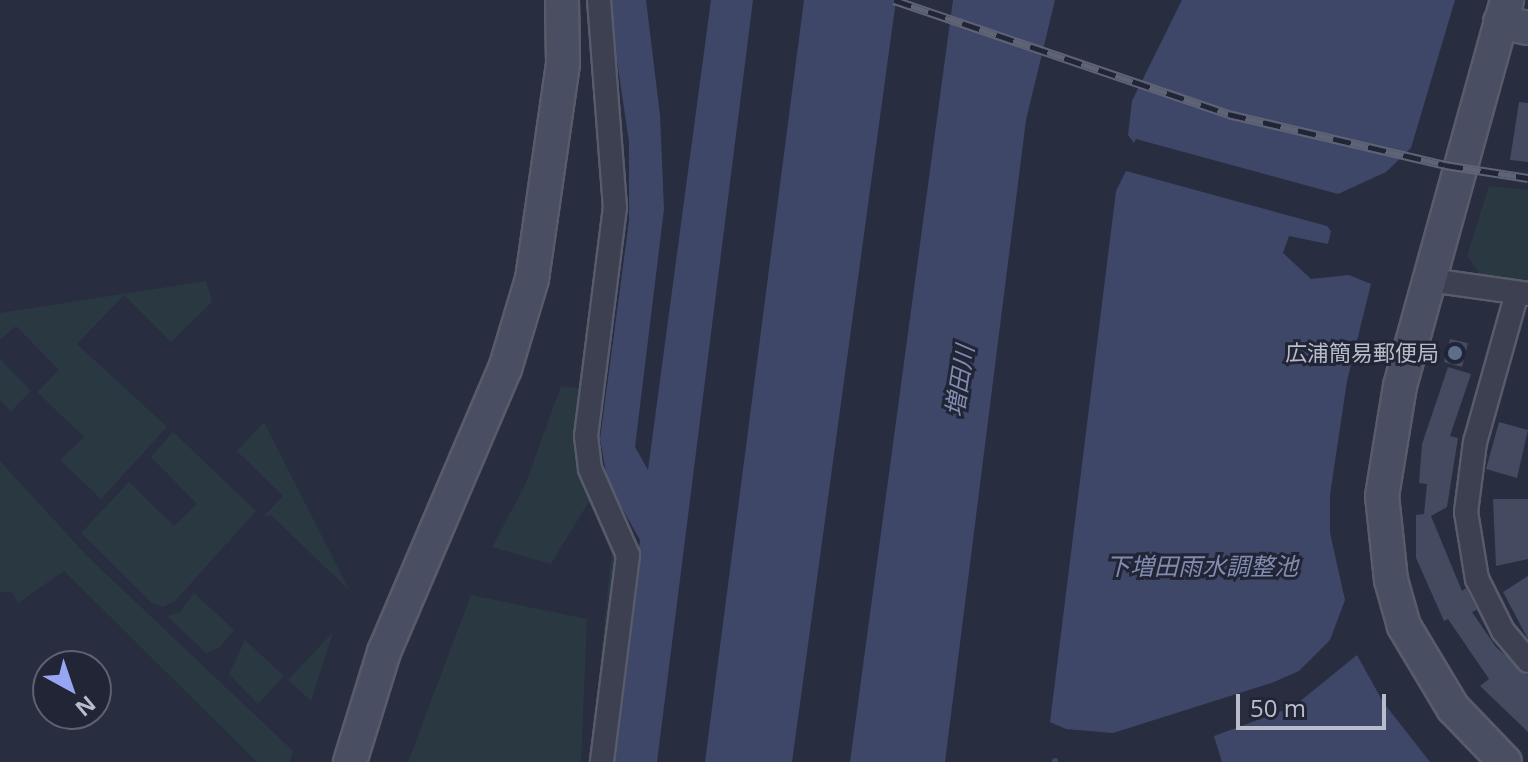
<!DOCTYPE html>
<html>
<head>
<meta charset="utf-8">
<style>
  body { margin:0 }
  #map { position:relative; width:1528px; height:762px; overflow:hidden; background:#282d40; font-family:"Open Sans","Noto Sans JP",sans-serif }
  div>[style] { position:absolute }
  [style*='--x'] { left:calc(var(--x)*1px); top:calc(var(--y)*1px); width:calc(var(--w)*1px); rotate:calc(var(--a)*1deg) }
  .green>* { inset:0; background:#2a3941 }
  .water>* { inset:0; background:#3f4768 }
  .stream>* { height:6px; margin:-3px; padding:0 3px; transform-origin:3px; border-radius:3px; background:#3f4768 }
  .building>* { inset:0; background:#444a60 }
  .roads { filter:drop-shadow(2px 0 #575b6a) drop-shadow(-2px 0 #575b6a) drop-shadow(0 2px #575b6a) drop-shadow(0 -2px #575b6a) }
  .street>* { height:22px; margin:-11px; padding:0 11px; transform-origin:11px; border-radius:11px; background:#3c4050 }
  .secondary>* { height:32px; margin:-16px; padding:0 16px; transform-origin:16px; border-radius:16px; background:#4a4e63 }
  .rail>* { height:9px; margin-top:-4.5px; transform-origin:0; background:repeating-linear-gradient(90deg,#212535 0 18px,#5e6376 0 36px); box-sizing:border-box; border-block:2px solid #5e6376 }
  .dots>* { width:22px; height:22px; translate:-50% -50%; box-sizing:border-box; border:4px solid #212535; border-radius:50% }
  span { translate:-50% -50%; white-space:nowrap; text-align:center; line-height:1.15; -webkit-text-stroke:6px #212535; paint-order:stroke }
  .poi-label { font-size:22px; color:#b9bcca }
  .right { translate:-100% -50%; text-align:right }
  .water-label { font-size:24px; color:#828cb0; font-style:italic }
  .north { position:absolute; left:32px; top:650px; width:80px; height:80px; box-sizing:border-box; background:#212535; border:2px solid #5e6171; border-radius:50%; rotate:140deg; font-size:22px; font-weight:700; line-height:32px; text-align:center; color:#b9bcca }
  .north::after { content:''; display:block; margin:auto; width:28px; height:36px; background:#96a6f2; clip-path:polygon(50% 0,100% 100%,50% 72%,0 100%) }
  .scale { position:absolute; left:1236px; top:694px; width:150px; height:36px; box-sizing:border-box; border:4px solid #b9bcca; border-top:0; padding-left:10px; font-size:24px; line-height:28px; white-space:nowrap; color:#b9bcca; -webkit-text-stroke:6px #212535; paint-order:stroke }
</style>
</head>
<body>
<div id="map">
  <div class="green">
    <div style="clip-path:polygon(1489px 186px,1528px 190px,1528px 281px,1480px 274px,1467px 256px)"></div>
    <div style="clip-path:polygon(206px 281px,212px 302px,171px 342px,124px 295px,77px 344px,167px 427px,101px 499px,60px 460px,84px 437px,37px 392px,59px 370px,16px 326px,0 340px,0 313px)"></div>
    <div style="clip-path:polygon(0 359px,31px 391px,11px 411px,0 400px)"></div>
    <div style="clip-path:polygon(561px 386px,585px 389px,577px 450px,592px 504px,588px 503px,551px 564px,492px 547px,525px 485px)"></div>
    <div style="clip-path:polygon(264px 422px,349px 590px,271px 515px,262px 518px,283px 496px,237px 451px)"></div>
    <div style="clip-path:polygon(173px 432px,256px 511px,174px 602px,163px 607px,152px 603px,81px 533px,129px 482px,174px 526px,197px 504px,151px 457px)"></div>
    <div style="clip-path:polygon(0 461px,87px 556px,293px 751px,290px 762px,257px 762px,64px 571px,18px 603px,12px 592px,0 592px)"></div>
    <div style="clip-path:polygon(613px 540px,620px 552px,596px 762px,590px 762px)"></div>
    <div style="clip-path:polygon(194px 593px,234px 630px,219px 648px,206px 653px,167px 616px,180px 612px)"></div>
    <div style="clip-path:polygon(471px 595px,587px 619px,581px 762px,408px 762px)"></div>
    <div style="clip-path:polygon(333px 632px,311px 701px,288px 680px)"></div>
    <div style="clip-path:polygon(245px 640px,284px 676px,258px 704px,229px 674px)"></div>
  </div>
  <div class="water">
    <div style="clip-path:polygon(608px 0,646px 0,660px 115px,664px 209px,635px 447px,648px 470px,711px 0,753px 0,657px 762px,611px 762px,640px 540px,608px 483px,600px 439px,629px 221px,629px 142px)"></div>
    <div style="clip-path:polygon(804px 0,896px 0,792px 762px,705px 762px)"></div>
    <div style="clip-path:polygon(953px 0,1055px 0,1026px 120px,945px 762px,850px 762px)"></div>
    <div style="clip-path:polygon(1182px 0,1455px 0,1411px 148px,1386px 172px,1338px 194px,1136px 139px,1134px 143px,1128px 135px,1132px 101px)"></div>
    <div style="clip-path:polygon(1126px 171px,1327px 226px,1331px 231px,1328px 244px,1289px 236px,1283px 253px,1311px 279px,1349px 275px,1371px 284px,1347px 381px,1330px 495px,1330px 533px,1345px 600px,1330px 640px,1299px 671px,1274px 682px,1113px 733px,1066px 729px,1050px 722px,1116px 191px)"></div>
    <div style="clip-path:polygon(1357px 655px,1383px 702px,1430px 762px,1222px 762px,1214px 736px,1293px 707px)"></div>
  </div>
  <div class="stream">
    <div style="--x:1055;--y:762;--w:1;--a:-90"></div>
  </div>
  <div class="building">
    <div style="clip-path:polygon(1519px 102px,1528px 103px,1528px 162px,1510px 160px)"></div>
    <div style="clip-path:polygon(1450px 339px,1468px 343px,1462px 367px,1444px 362px)"></div>
    <div style="clip-path:polygon(1448px 367px,1471px 374px,1450px 436px,1458px 438px,1447px 507px,1431px 516px,1462px 591px,1466px 588px,1477px 610px,1472px 612px,1496px 647px,1528px 675px,1528px 732px,1480px 686px,1489px 679px,1448px 619px,1444px 621px,1416px 558px,1416px 515px,1424px 514px,1427px 484px,1419px 483px,1422px 444px)"></div>
    <div style="clip-path:polygon(1499px 422px,1528px 430px,1517px 478px,1486px 469px)"></div>
    <div style="clip-path:polygon(1493px 499px,1528px 499px,1528px 559px,1496px 566px)"></div>
    <div style="clip-path:polygon(1528px 576px,1528px 639px,1503px 592px)"></div>
  </div>
  <div class="roads">
    <div class="street">
      <div style="--x:599;--y:0;--w:208;--a:85.6"></div>
      <div style="--x:615;--y:207;--w:231;--a:97.2"></div>
      <div style="--x:586;--y:436;--w:33;--a:83"></div>
      <div style="--x:590;--y:469;--w:94;--a:66.2"></div>
      <div style="--x:628;--y:555;--w:209;--a:97.2"></div>
      <div style="--x:1430;--y:280;--w:99;--a:8.1"></div>
      <div style="--x:1517;--y:293;--w:155;--a:105.7"></div>
      <div style="--x:1475;--y:442;--w:71;--a:97.3"></div>
      <div style="--x:1466;--y:512;--w:68;--a:80.7"></div>
      <div style="--x:1477;--y:579;--w:58;--a:63.4"></div>
      <div style="--x:1503;--y:631;--w:39;--a:50"></div>
    </div>
    <div class="secondary">
      <div style="--x:1500;--y:22;--w:29;--a:12"></div>
      <div style="--x:350;--y:762;--w:115;--a:-72.8"></div>
      <div style="--x:384;--y:652;--w:308;--a:-66.9"></div>
      <div style="--x:505;--y:369;--w:94;--a:-73.3"></div>
      <div style="--x:532;--y:279;--w:218;--a:-81.8"></div>
      <div style="--x:563;--y:63;--w:63;--a:-90.9"></div>
      <div style="--x:1505;--y:762;--w:75;--a:-133.9"></div>
      <div style="--x:1453;--y:708;--w:96;--a:-120.9"></div>
      <div style="--x:1404;--y:626;--w:48;--a:-105.8"></div>
      <div style="--x:1391;--y:580;--w:84;--a:-96.1"></div>
      <div style="--x:1382;--y:496;--w:111;--a:-80.7"></div>
      <div style="--x:1400;--y:386;--w:401;--a:-74.5"></div>
    </div>
  </div>
  <div class="rail">
    <div style="--x:894;--y:0;--w:353;--a:18.8"></div>
    <div style="--x:1228;--y:114;--w:223;--a:13.2"></div>
    <div style="--x:1445;--y:165;--w:84;--a:8.9"></div>
  </div>
  <div class="dots">
    <div style="left:1455px;top:353px;background:#5c6f8a"></div>
  </div>
  <div class="poi-label">
    <span class="right" style="left:1439px;top:353px">広浦簡易郵便局</span>
  </div>
  <div class="water-label">
    <span style="left:959px;top:381px;rotate:-81deg">増田川</span>
    <span style="left:1202px;top:566px">下増田雨水調整池</span>
  </div>
  <div class="north">N</div>
  <div class="scale">50 m</div>
</div>
</body>
</html>
